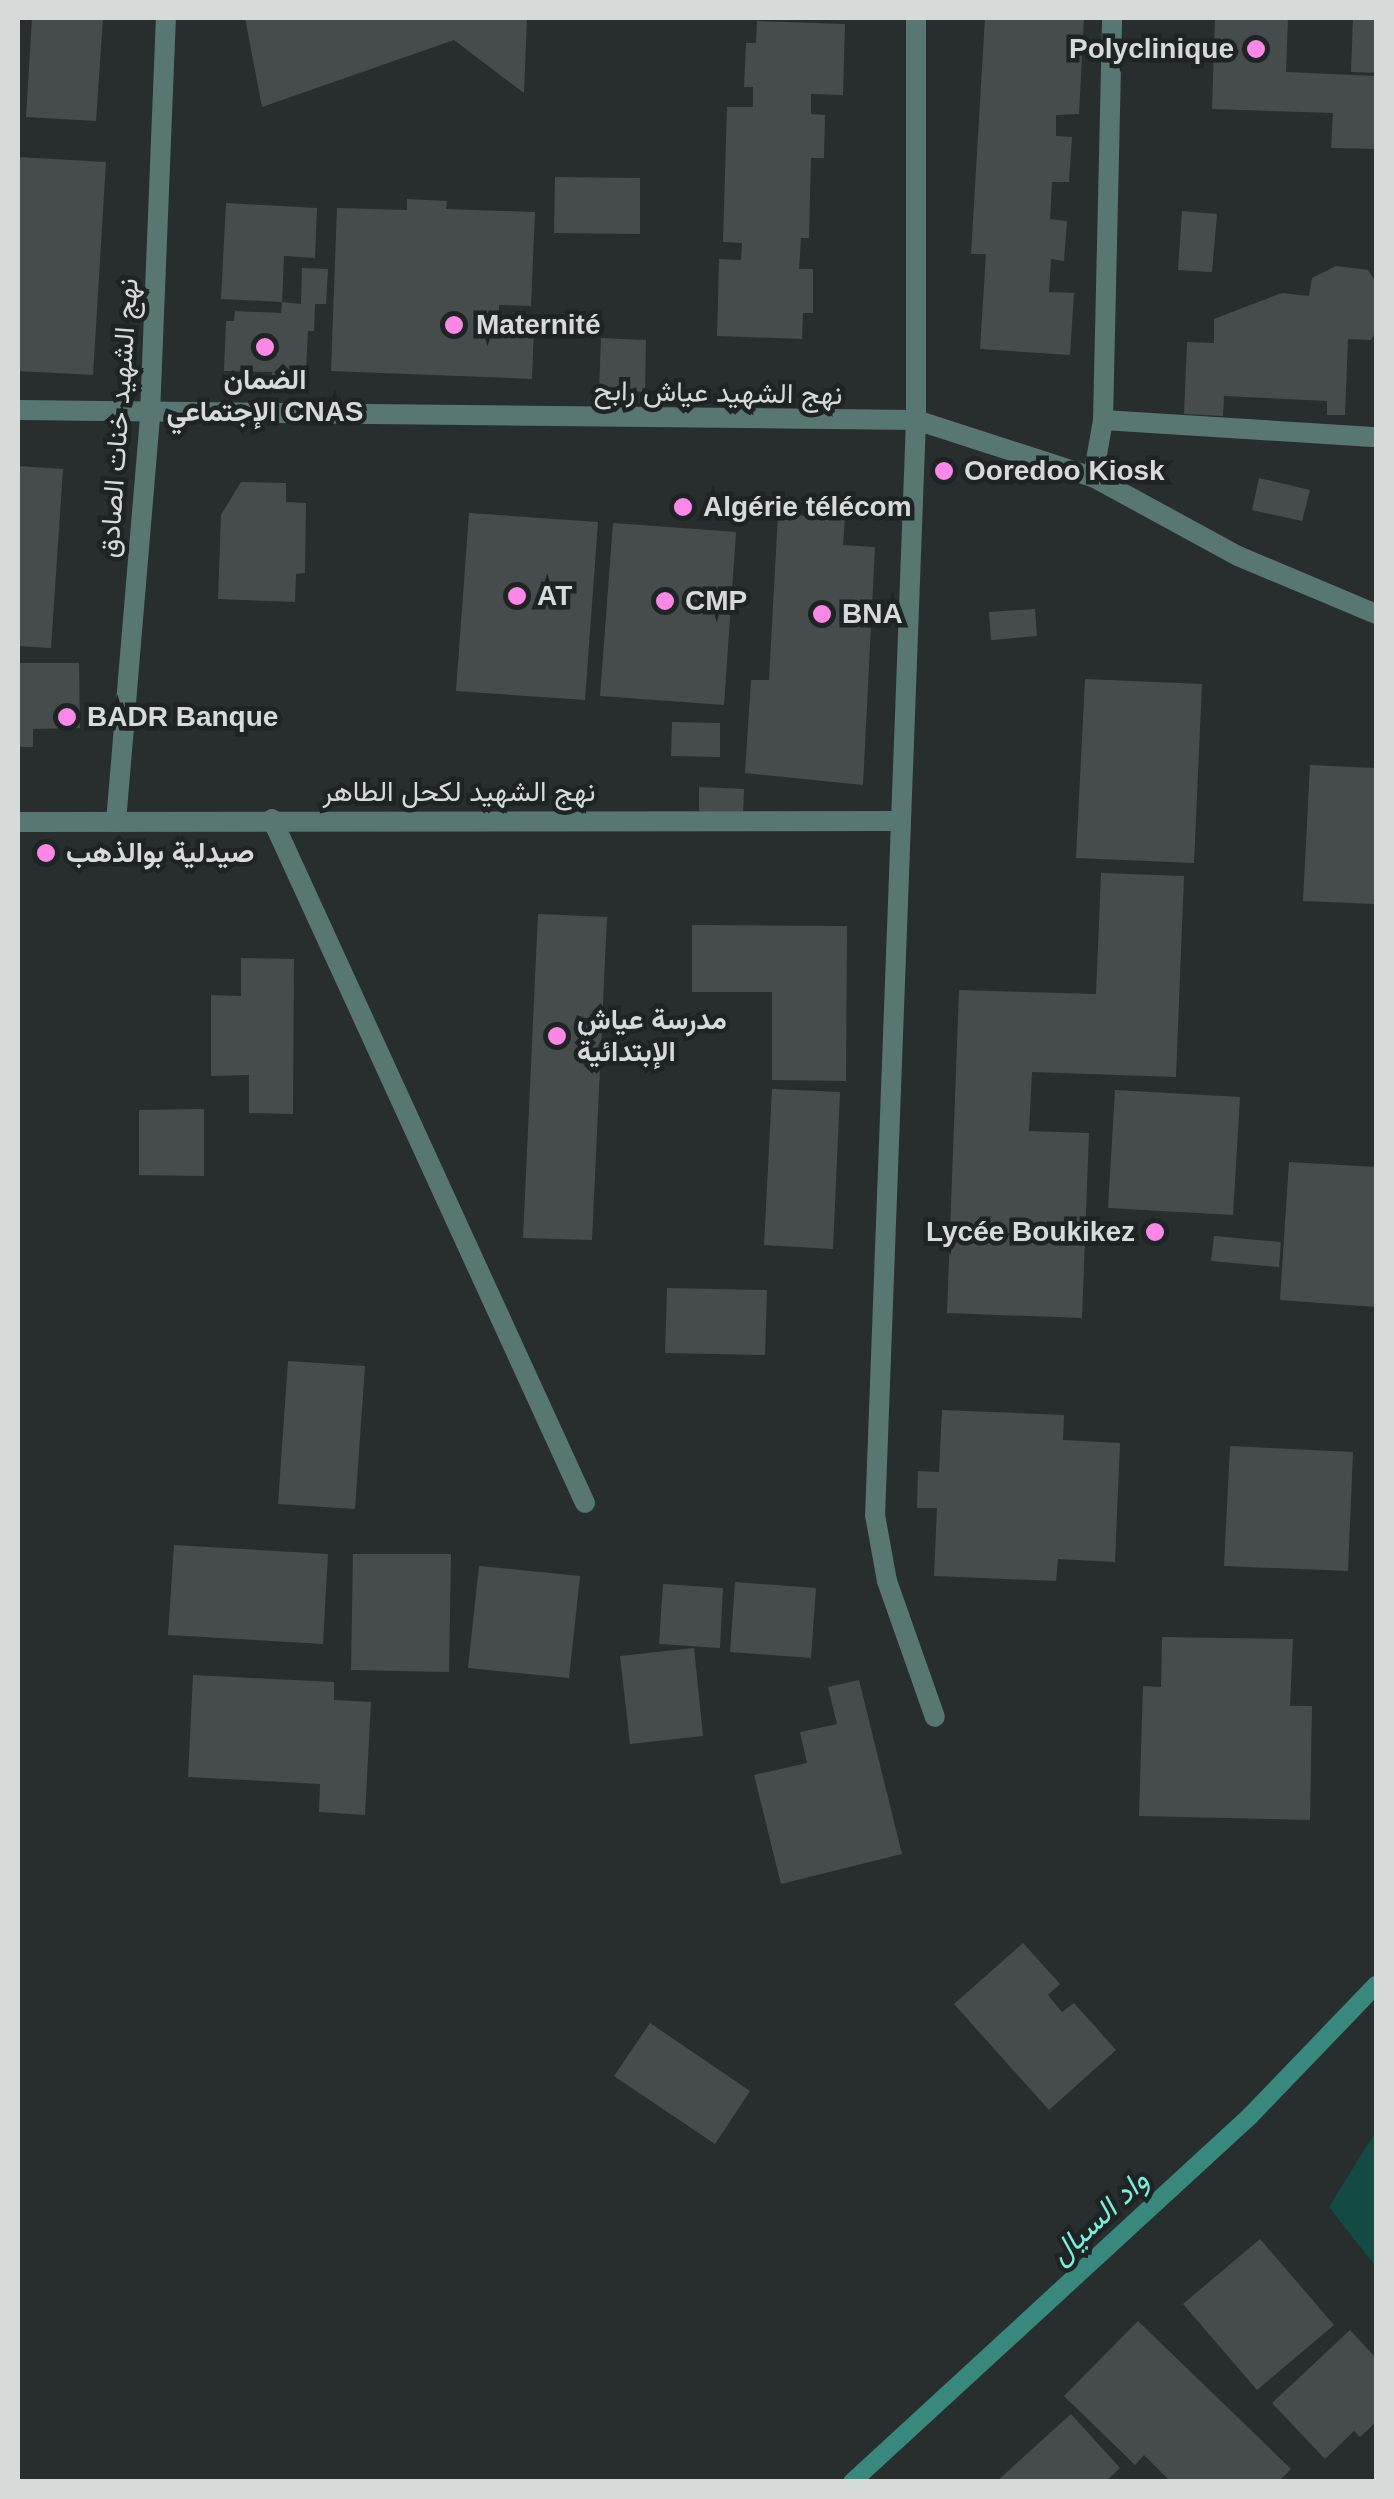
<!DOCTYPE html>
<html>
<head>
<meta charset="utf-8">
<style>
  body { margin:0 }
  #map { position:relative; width:1394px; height:2499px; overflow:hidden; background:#282e2d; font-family:Arial,Vazirmatn,sans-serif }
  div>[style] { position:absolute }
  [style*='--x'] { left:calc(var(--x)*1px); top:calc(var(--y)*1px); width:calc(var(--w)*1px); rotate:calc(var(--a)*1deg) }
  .green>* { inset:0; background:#144a44 }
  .stream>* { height:18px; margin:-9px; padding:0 9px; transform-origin:9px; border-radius:9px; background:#39887e }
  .building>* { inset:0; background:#464c4b }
  .minor>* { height:20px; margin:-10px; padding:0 10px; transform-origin:10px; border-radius:10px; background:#587672 }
  .dots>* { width:28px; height:28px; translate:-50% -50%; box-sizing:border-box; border:5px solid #1e2423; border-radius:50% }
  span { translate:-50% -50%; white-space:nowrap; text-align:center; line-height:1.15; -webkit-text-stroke:9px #1e2423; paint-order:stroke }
  .poi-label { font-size:28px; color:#d6dad9; font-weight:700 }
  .right { translate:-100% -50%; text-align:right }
  .left { translate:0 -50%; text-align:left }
  .street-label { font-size:28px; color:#d6dad9 }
  .water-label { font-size:30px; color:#7aeedf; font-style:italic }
  .frame { position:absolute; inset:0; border:20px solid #d6dad9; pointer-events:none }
</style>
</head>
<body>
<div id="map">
  <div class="green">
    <div style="clip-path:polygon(1376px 2131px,1376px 2267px,1329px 2207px)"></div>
  </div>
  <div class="stream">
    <div style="--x:852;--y:2482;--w:541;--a:-42.6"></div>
    <div style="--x:1250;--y:2116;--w:182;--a:-46.1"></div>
  </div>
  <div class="building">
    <div style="clip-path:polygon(32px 18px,103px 18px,96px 121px,26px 117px)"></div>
    <div style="clip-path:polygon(245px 18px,527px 18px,524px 93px,454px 40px,262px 107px)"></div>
    <div style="clip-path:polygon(985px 18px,1084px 18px,1079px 114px,1056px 115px,1056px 136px,1072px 137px,1069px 182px,1052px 182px,1050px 219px,1067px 221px,1064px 261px,1051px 259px,1049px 292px,1074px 293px,1070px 355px,980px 349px,986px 254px,971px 254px)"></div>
    <div style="clip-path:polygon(1215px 18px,1288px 18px,1286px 72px,1376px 76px,1376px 149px,1331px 148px,1333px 113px,1212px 109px)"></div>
    <div style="clip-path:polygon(1353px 18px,1376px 18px,1376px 73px,1351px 72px)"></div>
    <div style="clip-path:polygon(757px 21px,845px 24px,843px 95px,811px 94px,811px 114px,825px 115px,824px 158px,811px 158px,809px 238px,801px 238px,799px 269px,813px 269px,813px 313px,803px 313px,802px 339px,717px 336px,719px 259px,741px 260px,742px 243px,723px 242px,727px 107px,753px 107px,753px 87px,744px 87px,746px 43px,756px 43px)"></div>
    <div style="clip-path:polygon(18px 157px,106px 162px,93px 375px,18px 371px)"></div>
    <div style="clip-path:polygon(555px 177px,640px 178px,640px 234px,554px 233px)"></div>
    <div style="clip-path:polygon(407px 199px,447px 201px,446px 209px,535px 212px,531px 306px,499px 305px,499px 324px,534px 325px,532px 379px,331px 371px,337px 208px,407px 210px)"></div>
    <div style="clip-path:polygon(226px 203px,317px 208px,315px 258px,284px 256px,282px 302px,221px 299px)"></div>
    <div style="clip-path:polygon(1182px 211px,1217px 214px,1212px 272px,1178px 270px)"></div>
    <div style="clip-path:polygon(1336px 266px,1368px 270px,1376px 282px,1376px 331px,1371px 340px,1348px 339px,1345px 415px,1327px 415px,1327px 401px,1224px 396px,1223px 416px,1184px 414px,1187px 342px,1214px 343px,1214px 319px,1282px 293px,1309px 296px,1312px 278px)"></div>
    <div style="clip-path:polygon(302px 268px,328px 269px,326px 304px,315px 304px,314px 331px,308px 331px,305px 389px,271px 388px,272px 372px,224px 371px,226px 321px,234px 321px,235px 311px,281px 313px,282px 302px,301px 304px)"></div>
    <div style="clip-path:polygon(601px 338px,646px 340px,645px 392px,599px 390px)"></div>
    <div style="clip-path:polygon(18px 466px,63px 469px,51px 648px,18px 646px)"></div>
    <div style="clip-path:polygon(1259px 478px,1310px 490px,1302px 521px,1252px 510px)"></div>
    <div style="clip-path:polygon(241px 482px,286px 483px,286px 502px,306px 503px,305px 573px,296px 574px,295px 602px,218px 599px,221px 515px)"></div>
    <div style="clip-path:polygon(469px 513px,598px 522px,585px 700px,456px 691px)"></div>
    <div style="clip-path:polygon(778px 514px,845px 518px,843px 545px,875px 547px,863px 785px,745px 773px,751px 680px,769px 680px)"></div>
    <div style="clip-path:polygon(613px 523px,736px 532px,724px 705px,600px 696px)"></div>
    <div style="clip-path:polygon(1035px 609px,1037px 636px,991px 640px,989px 612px)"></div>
    <div style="clip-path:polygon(18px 663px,79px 663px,80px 728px,33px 729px,33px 747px,18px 747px)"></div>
    <div style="clip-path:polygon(1085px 679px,1202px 684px,1194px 863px,1076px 858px)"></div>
    <div style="clip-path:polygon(672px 722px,720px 723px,720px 757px,671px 756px)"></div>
    <div style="clip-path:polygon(1310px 765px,1376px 768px,1376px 904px,1303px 901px)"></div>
    <div style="clip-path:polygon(699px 787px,744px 789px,743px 814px,699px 811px)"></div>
    <div style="clip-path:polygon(1101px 873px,1184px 876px,1176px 1077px,1032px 1072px,1029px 1131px,1089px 1133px,1082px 1318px,947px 1313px,959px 990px,1096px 994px)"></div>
    <div style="clip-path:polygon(538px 914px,607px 917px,592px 1240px,523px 1238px)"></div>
    <div style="clip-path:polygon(692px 925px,847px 926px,846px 1081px,772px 1080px,772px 992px,692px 992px)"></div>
    <div style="clip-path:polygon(241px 958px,294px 959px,293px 1114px,249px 1113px,249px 1075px,211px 1076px,211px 995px,241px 996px)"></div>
    <div style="clip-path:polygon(772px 1089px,840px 1092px,833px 1249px,764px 1245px)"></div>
    <div style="clip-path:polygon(1115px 1090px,1240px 1097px,1233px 1215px,1108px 1208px)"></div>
    <div style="clip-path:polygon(204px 1109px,204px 1176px,139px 1175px,139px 1110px)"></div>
    <div style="clip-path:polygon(1289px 1162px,1376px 1167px,1376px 1307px,1280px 1300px)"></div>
    <div style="clip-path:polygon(1214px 1236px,1281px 1242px,1279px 1267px,1211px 1261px)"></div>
    <div style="clip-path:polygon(667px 1288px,767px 1290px,765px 1355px,665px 1353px)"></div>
    <div style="clip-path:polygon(288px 1361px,365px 1366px,355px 1509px,278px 1504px)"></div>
    <div style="clip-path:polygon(942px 1410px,1064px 1415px,1063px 1440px,1120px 1443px,1115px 1562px,1058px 1559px,1056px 1581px,934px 1576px,937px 1508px,917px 1508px,918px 1471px,939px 1472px)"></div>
    <div style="clip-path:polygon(1230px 1446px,1353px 1452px,1348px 1571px,1224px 1566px)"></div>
    <div style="clip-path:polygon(174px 1545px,328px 1554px,323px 1644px,168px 1635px)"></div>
    <div style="clip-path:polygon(353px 1554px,451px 1554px,449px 1672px,351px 1670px)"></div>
    <div style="clip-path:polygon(479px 1566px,580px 1576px,569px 1678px,468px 1668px)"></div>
    <div style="clip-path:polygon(735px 1582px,816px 1588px,811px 1658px,730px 1652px)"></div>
    <div style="clip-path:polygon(663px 1584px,723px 1588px,720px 1648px,659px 1644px)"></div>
    <div style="clip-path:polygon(1162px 1637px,1293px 1639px,1290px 1706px,1312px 1706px,1310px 1820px,1139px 1816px,1143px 1686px,1161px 1687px)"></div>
    <div style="clip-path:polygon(694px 1648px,703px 1736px,630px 1744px,620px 1656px)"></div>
    <div style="clip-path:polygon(193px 1675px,334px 1682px,334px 1700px,371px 1702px,365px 1815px,319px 1812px,320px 1784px,188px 1777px)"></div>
    <div style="clip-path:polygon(859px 1680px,902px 1854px,781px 1884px,754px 1775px,807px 1763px,800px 1732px,837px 1724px,828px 1687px)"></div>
    <div style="clip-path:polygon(1023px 1943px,1060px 1984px,1048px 1995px,1062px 2012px,1074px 2003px,1116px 2050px,1049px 2110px,954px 2004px)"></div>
    <div style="clip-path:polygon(650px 2023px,750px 2091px,715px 2144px,614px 2076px)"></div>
    <div style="clip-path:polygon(1260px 2239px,1334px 2325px,1257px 2390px,1183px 2304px)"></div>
    <div style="clip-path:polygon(1138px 2321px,1291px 2469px,1278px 2482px,1171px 2482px,1144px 2455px,1135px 2465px,1064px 2396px)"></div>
    <div style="clip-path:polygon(1350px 2330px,1376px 2358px,1376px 2422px,1360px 2437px,1354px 2431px,1325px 2459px,1272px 2403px)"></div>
    <div style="clip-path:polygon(1071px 2414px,1120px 2468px,1105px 2482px,996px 2482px)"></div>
  </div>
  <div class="minor">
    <div style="--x:916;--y:18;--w:402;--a:90"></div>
    <div style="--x:916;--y:420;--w:1096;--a:92.14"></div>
    <div style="--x:875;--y:1515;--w:67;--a:79.7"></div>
    <div style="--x:887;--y:1581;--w:144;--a:70.6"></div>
    <div style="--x:18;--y:410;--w:898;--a:0.64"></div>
    <div style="--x:916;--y:420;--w:186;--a:17.9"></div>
    <div style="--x:1093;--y:477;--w:165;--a:28.6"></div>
    <div style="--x:1238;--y:556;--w:150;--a:22.8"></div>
    <div style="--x:1103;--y:420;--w:274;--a:3.6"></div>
    <div style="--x:1093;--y:477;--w:58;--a:-80"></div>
    <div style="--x:1103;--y:420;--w:402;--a:-88.7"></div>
    <div style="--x:272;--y:819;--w:752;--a:65.41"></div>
    <div style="--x:18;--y:822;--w:882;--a:-0.06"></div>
    <div style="--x:116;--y:822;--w:409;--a:-85.2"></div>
    <div style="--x:150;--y:414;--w:396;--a:-87.7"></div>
  </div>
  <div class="dots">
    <div style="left:1256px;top:49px;background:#fb87e6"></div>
    <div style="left:454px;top:325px;background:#fb87e6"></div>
    <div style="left:265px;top:347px;background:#fb87e6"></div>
    <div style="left:944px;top:471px;background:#fb87e6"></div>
    <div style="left:683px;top:507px;background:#fb87e6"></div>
    <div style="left:517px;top:596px;background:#fb87e6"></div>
    <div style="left:665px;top:601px;background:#fb87e6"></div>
    <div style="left:822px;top:614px;background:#fb87e6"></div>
    <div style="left:67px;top:717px;background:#fb87e6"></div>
    <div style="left:46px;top:853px;background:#fb87e6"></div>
    <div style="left:557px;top:1036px;background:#fb87e6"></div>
    <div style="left:1155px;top:1232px;background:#fb87e6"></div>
  </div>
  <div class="poi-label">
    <span class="right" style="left:1234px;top:49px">Polyclinique</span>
    <span class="left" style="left:476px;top:325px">Maternité</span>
    <span style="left:265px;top:396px">الضمان<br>الإجتماعي CNAS</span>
    <span class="left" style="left:964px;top:471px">Ooredoo Kiosk</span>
    <span class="left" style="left:703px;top:507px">Algérie télécom</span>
    <span class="left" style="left:537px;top:596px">AT</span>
    <span class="left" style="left:685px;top:601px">CMP</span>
    <span class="left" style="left:842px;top:614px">BNA</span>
    <span class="left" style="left:87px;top:717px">BADR Banque</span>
    <span class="left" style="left:66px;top:853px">صيدلية بوالذهب</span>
    <span class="left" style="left:577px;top:1036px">مدرسة عياش<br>الإبتدائية</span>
    <span class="right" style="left:1135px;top:1232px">Lycée Boukikez</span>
  </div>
  <div class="street-label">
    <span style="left:718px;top:393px;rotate:1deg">نهج الشهيد عياش رابح</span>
    <span style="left:119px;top:418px;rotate:-86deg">نهج الشهيد خنات الصادق</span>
    <span style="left:459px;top:792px">نهج الشهيد لكحل الطاهر</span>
  </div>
  <div class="water-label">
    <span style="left:1099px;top:2217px;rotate:-43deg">واد السيال</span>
  </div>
  <div class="frame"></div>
</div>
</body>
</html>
